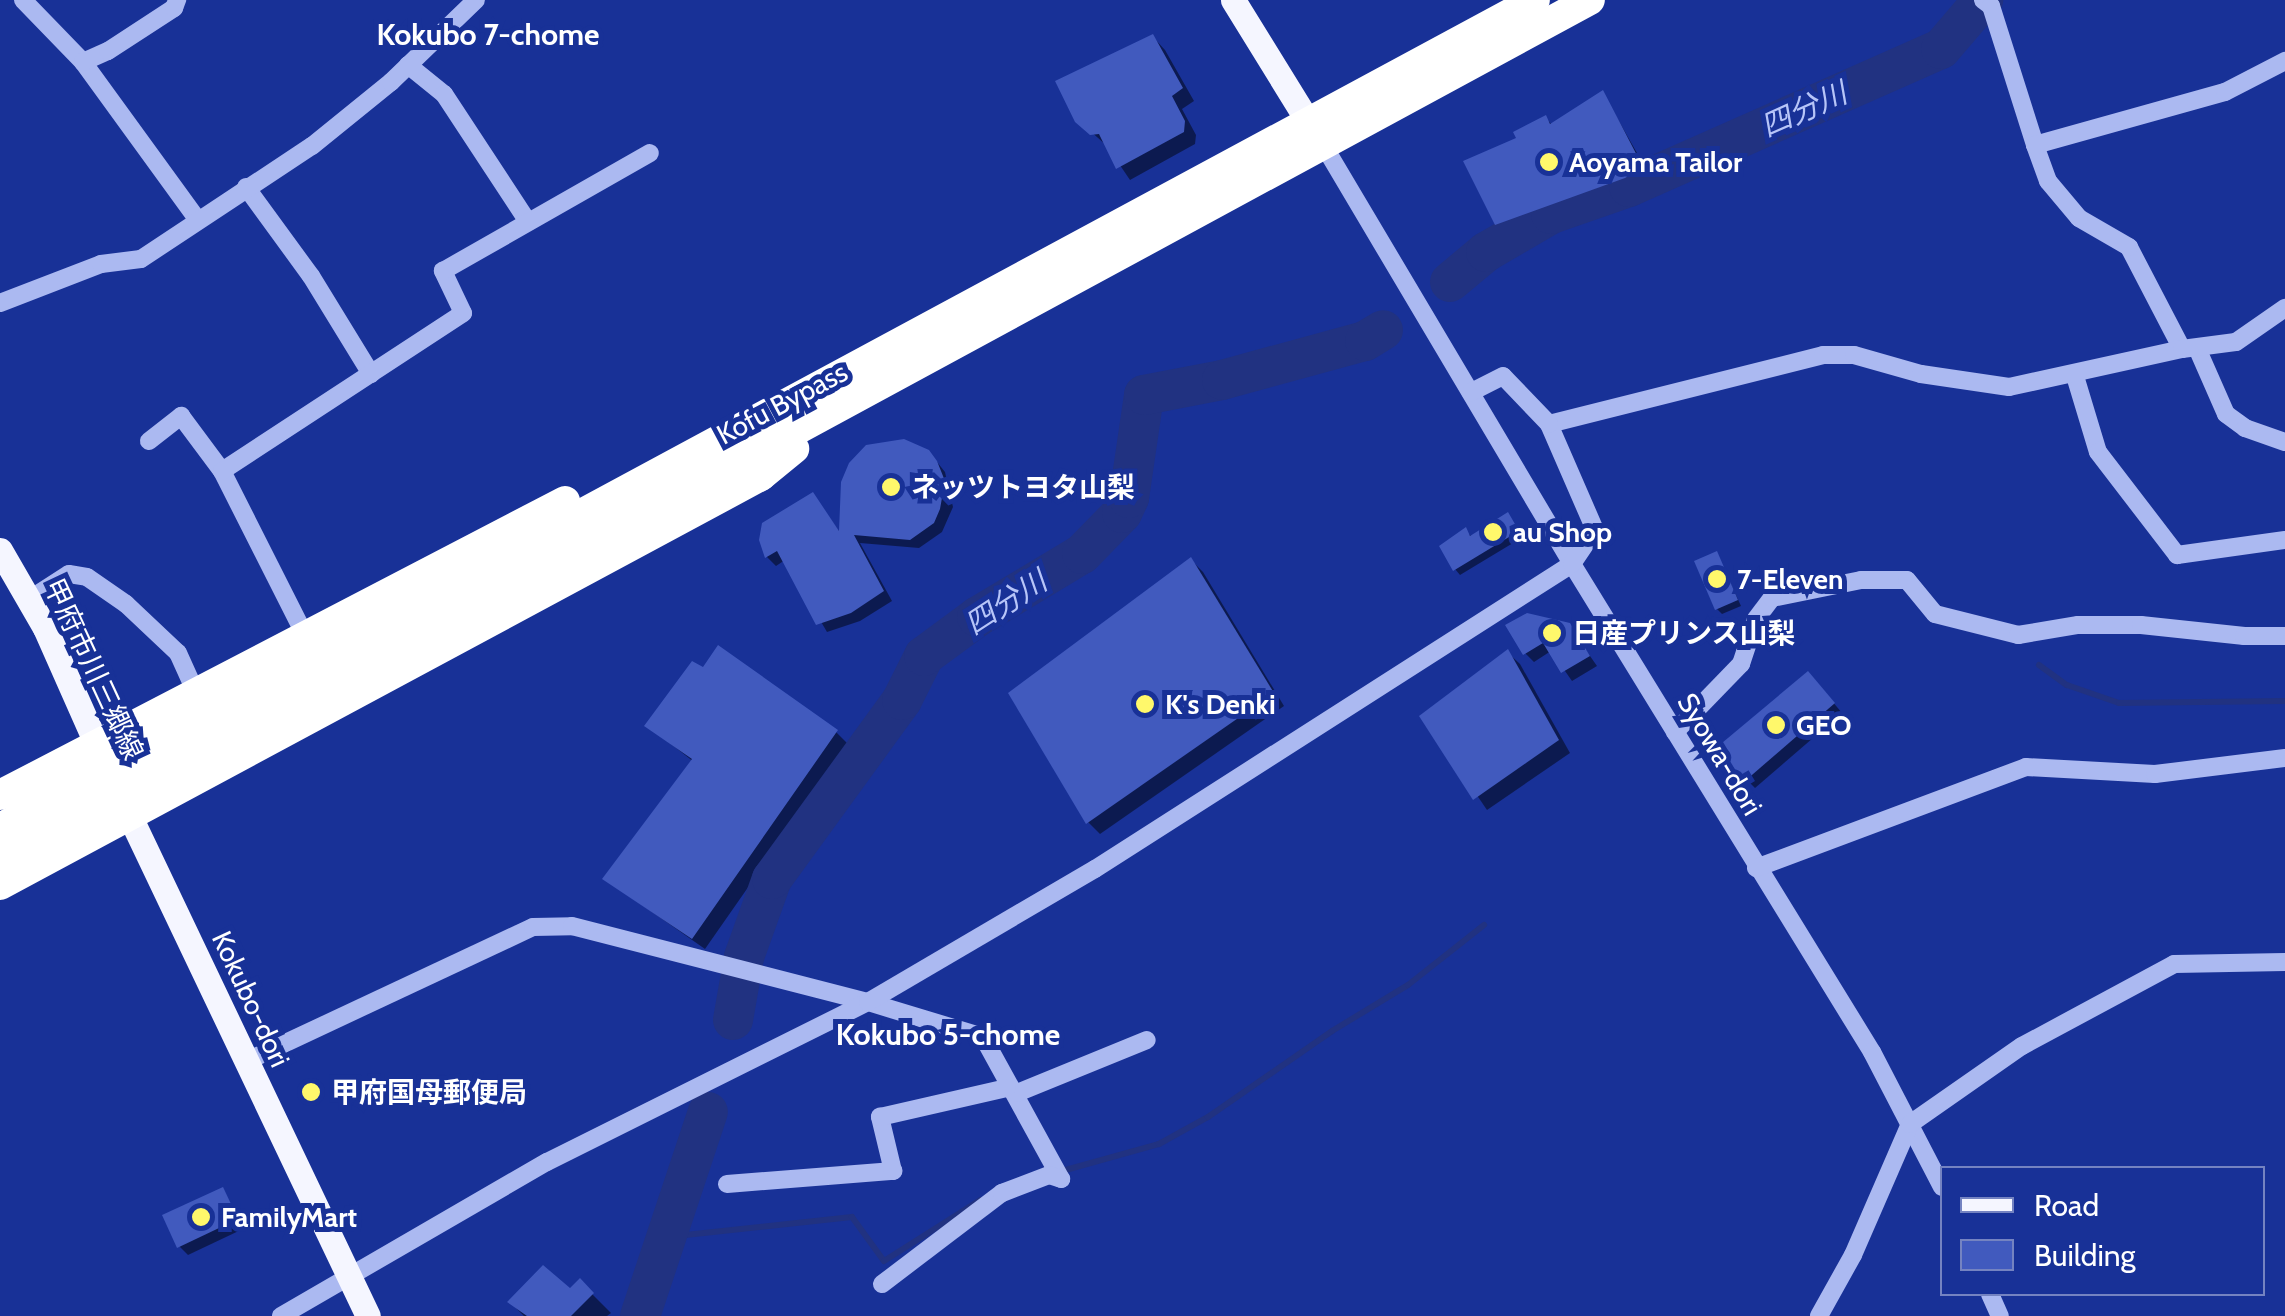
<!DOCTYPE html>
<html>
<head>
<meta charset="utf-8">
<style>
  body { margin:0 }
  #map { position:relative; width:2285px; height:1316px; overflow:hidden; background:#183197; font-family:Cabin,"Noto Sans JP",sans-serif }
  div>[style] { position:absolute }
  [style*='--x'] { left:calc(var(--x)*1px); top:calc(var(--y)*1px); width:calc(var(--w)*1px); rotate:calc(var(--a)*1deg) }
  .shadow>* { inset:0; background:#0007 }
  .stream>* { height:6px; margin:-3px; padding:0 3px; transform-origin:3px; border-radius:3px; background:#213281 }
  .river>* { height:40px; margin:-20px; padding:0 20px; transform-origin:20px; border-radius:20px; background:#213281 }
  .building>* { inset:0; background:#415abe }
  .minor>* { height:18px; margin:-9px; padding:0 9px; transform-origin:9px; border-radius:9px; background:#abb9f1 }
  .major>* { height:25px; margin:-12.5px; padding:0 12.5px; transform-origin:12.5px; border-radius:12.5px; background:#f5f6ff }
  .highway>* { height:30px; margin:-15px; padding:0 15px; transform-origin:15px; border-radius:15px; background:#fff }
  .highway-bridge>* { height:30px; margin:-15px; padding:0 15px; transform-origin:15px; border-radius:15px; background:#fff }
  .dots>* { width:28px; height:28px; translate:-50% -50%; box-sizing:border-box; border:5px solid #183197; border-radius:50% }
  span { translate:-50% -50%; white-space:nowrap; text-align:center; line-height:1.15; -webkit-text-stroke:10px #183197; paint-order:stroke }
  .poi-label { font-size:28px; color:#fff; font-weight:700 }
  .left { translate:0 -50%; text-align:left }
  .street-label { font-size:28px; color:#fff }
  .neighbourhood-label { font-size:30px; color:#fff; font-weight:700 }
  .water-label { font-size:30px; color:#b7c5f8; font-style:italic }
  .legend { position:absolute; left:1940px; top:1166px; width:325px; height:130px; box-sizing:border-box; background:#183197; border:2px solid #7483c1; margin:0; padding:12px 18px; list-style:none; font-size:30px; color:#fff }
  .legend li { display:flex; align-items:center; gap:20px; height:50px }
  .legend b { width:50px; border:2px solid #7483c1 }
</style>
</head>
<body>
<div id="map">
  <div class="shadow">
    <div style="clip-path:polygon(1153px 37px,1165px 50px,1194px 101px,1182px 109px,1196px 135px,1195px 144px,1130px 180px,1107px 146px,1078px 120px)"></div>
    <div style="clip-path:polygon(1603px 93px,1650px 176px,1635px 186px,1506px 232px,1497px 223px,1520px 139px,1546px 118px,1552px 125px)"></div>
    <div style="clip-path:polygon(937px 462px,945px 472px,953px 507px,942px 532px,919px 548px,860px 543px,892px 601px,860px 621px,827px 632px,785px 560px,776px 566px,767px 557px,763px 531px,812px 495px,841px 534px)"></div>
    <div style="clip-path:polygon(1508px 515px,1523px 537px,1460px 575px,1455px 569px,1465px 531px,1471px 536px)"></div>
    <div style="clip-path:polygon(1717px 554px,1741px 606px,1722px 614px,1717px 609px)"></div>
    <div style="clip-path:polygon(1191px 560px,1203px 572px,1284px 706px,1100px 834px,1088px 822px)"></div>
    <div style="clip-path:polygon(1569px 626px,1597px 666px,1572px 681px,1551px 651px,1534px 662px,1525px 653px)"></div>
    <div style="clip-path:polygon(1508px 653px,1520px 664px,1570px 753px,1487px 810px,1423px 716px)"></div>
    <div style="clip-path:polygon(1817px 683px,1842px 713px,1755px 788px,1746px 779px)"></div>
    <div style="clip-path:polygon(648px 726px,836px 732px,848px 744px,705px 949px,605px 879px,694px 762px)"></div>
    <div style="clip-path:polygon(222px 1190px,245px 1228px,188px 1255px,179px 1246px)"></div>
    <div style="clip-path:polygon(580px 1282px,611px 1313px,607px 1316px,524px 1316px,510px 1302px,570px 1291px)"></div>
  </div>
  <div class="stream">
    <div style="--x:2039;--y:665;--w:34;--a:36"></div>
    <div style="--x:2067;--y:685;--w:55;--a:19.1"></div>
    <div style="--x:2119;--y:703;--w:166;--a:-0.7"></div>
    <div style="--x:1062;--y:1171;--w:101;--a:-15.6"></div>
    <div style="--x:1159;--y:1144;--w:56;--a:-28.9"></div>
    <div style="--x:1208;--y:1117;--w:151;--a:-34.7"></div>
    <div style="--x:1332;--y:1031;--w:89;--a:-31.2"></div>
    <div style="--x:1408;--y:985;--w:97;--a:-38.3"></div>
    <div style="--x:667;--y:1237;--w:186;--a:-6.2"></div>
    <div style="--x:852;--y:1217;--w:54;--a:54"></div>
    <div style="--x:884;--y:1261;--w:114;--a:-32.4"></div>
  </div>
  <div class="river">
    <div style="--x:1450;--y:282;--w:47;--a:-39.8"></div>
    <div style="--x:1486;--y:252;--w:75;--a:-30.3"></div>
    <div style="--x:1551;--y:214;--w:83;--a:-19.1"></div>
    <div style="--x:1629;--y:187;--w:341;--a:-23.9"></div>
    <div style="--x:1941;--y:49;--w:65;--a:-49.4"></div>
    <div style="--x:733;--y:1020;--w:64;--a:-80.1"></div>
    <div style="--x:744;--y:957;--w:83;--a:-70.3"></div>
    <div style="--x:772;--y:879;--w:221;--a:-54"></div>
    <div style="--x:902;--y:700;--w:49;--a:-63.4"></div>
    <div style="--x:924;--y:656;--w:66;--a:-36.3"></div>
    <div style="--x:977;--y:617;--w:122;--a:-31"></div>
    <div style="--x:1082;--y:554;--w:57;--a:-45.7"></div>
    <div style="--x:1122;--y:513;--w:17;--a:-65"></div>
    <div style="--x:1129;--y:498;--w:104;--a:-81.7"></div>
    <div style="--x:1144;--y:395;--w:79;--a:-10.9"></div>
    <div style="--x:1222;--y:380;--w:148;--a:-15.3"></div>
    <div style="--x:1365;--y:341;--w:21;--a:-31"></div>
    <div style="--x:640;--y:1316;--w:215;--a:-71.6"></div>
  </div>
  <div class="building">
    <div style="clip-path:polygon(1153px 34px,1183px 88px,1172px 96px,1185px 121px,1184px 132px,1116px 169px,1099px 134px,1090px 135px,1075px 122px,1055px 81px)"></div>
    <div style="clip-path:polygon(1603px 90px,1643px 167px,1625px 178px,1495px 225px,1463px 161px,1516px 138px,1513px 132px,1546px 115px,1550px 124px)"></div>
    <div style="clip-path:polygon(904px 439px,929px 450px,937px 461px,945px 481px,940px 509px,934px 523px,910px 540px,854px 535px,884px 591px,851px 613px,816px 625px,777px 551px,765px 558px,759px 540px,762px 523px,813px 492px,839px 531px,841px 482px,849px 463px,866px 445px)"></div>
    <div style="clip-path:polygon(1508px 512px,1519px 531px,1453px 571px,1439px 546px,1466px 527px,1470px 536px)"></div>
    <div style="clip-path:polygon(1717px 551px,1738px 600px,1715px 610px,1694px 561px)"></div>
    <div style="clip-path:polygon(1191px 557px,1274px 693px,1086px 824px,1008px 693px)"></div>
    <div style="clip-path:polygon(1527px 613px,1570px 623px,1590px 656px,1561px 673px,1543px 643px,1523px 655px,1505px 625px)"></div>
    <div style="clip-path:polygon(718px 645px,838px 730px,692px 939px,602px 879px,692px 759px,644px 726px,692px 661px,703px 667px)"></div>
    <div style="clip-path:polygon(1508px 649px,1559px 740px,1473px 800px,1419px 716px)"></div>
    <div style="clip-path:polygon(1808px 671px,1835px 703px,1745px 781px,1716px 748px)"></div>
    <div style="clip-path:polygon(223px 1187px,238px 1219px,177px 1248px,162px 1215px)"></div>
    <div style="clip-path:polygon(543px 1265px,570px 1288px,580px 1278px,594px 1293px,571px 1316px,527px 1316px,507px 1302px)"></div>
  </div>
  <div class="minor">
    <div style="--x:23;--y:0;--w:86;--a:45.9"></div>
    <div style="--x:83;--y:62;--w:195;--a:54"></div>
    <div style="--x:1983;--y:0;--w:10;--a:37"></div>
    <div style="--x:1991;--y:6;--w:146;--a:72.4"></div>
    <div style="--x:83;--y:62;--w:27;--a:-24"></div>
    <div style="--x:108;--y:51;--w:79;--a:-33.1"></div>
    <div style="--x:174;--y:8;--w:9;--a:-69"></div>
    <div style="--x:408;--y:65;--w:46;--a:38.9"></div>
    <div style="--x:444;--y:94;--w:153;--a:56.7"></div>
    <div style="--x:1324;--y:146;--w:486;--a:59.3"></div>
    <div style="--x:1572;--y:564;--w:573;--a:58.42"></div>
    <div style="--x:1872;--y:1052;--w:152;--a:62.6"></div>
    <div style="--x:246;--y:187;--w:110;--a:53.9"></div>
    <div style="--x:311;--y:276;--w:115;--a:58.5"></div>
    <div style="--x:0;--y:303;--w:108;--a:-21.1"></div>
    <div style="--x:101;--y:264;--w:40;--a:-7.1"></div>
    <div style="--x:141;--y:259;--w:205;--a:-33.5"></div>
    <div style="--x:312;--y:146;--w:102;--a:-39"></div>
    <div style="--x:391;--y:82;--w:118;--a:-44"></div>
    <div style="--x:2197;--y:348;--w:72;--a:66.3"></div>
    <div style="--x:2226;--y:414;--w:24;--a:36"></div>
    <div style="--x:2245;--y:428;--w:42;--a:19.3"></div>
    <div style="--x:2182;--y:349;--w:115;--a:-117.5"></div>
    <div style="--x:2129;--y:247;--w:58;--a:-149.9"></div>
    <div style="--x:2079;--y:218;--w:48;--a:-130"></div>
    <div style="--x:2048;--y:181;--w:38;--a:-110"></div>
    <div style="--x:2035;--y:145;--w:197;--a:-15.6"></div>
    <div style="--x:2225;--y:92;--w:68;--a:-27.3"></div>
    <div style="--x:2075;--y:376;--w:79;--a:73.2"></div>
    <div style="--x:2098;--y:452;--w:130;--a:52.5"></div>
    <div style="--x:2177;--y:555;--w:109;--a:-7.9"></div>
    <div style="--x:1549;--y:424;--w:283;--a:-14.1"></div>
    <div style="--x:1823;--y:355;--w:31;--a:0"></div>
    <div style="--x:1854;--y:355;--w:70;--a:15.8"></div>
    <div style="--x:1921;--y:374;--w:89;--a:8.4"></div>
    <div style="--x:2009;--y:387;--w:177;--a:-12.4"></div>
    <div style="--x:2182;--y:349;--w:54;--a:-7.4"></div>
    <div style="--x:2236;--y:342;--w:60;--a:-34.8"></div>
    <div style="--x:149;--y:441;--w:41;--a:-38"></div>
    <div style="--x:181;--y:416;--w:69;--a:53.3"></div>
    <div style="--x:222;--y:471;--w:184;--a:63.2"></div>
    <div style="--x:222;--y:471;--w:288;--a:-33.2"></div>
    <div style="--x:463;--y:313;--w:47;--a:-115.5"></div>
    <div style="--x:443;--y:271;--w:238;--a:-29.7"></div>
    <div style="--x:30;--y:599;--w:46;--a:-32.7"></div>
    <div style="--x:69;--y:574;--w:18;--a:9"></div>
    <div style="--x:87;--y:577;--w:47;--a:34.7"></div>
    <div style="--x:126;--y:604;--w:71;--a:43.3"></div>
    <div style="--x:178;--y:653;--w:46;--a:65.7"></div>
    <div style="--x:1675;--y:732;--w:95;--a:-45.9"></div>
    <div style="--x:1741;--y:664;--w:47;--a:-71.6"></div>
    <div style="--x:1756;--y:619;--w:26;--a:-53"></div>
    <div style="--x:1772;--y:598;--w:91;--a:-11.4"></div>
    <div style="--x:1861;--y:580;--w:46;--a:0"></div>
    <div style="--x:1907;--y:580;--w:44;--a:50.5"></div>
    <div style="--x:1935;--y:614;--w:86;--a:14.2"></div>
    <div style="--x:2018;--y:635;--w:61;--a:-9.5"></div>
    <div style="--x:2078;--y:625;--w:63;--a:0"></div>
    <div style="--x:2141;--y:625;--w:104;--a:6.1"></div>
    <div style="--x:2244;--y:636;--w:41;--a:0"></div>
    <div style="--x:1756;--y:868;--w:288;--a:-20.5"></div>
    <div style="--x:2026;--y:767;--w:129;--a:3.1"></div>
    <div style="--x:2155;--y:774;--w:131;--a:-7"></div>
    <div style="--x:247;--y:1061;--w:316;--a:-25.1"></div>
    <div style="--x:533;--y:927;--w:39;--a:-1"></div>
    <div style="--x:572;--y:926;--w:306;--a:14.4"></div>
    <div style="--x:868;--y:1002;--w:120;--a:16.9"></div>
    <div style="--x:983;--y:1037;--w:162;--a:61.2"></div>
    <div style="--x:1017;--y:1093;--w:140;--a:-22.2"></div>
    <div style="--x:727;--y:1184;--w:167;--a:-4.5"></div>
    <div style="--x:893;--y:1171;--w:56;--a:-103.5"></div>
    <div style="--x:880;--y:1117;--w:130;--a:-12.9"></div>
    <div style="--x:882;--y:1284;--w:151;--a:-37.2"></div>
    <div style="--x:1002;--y:1193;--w:50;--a:-21"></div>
    <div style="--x:1049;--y:1175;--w:13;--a:18"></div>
    <div style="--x:1990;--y:1294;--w:24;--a:66"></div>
    <div style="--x:281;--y:1316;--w:307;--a:-30.1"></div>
    <div style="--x:547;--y:1162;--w:359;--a:-26.5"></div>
    <div style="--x:868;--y:1002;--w:263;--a:-30.4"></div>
    <div style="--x:1095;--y:869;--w:566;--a:-32.6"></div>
    <div style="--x:1572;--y:564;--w:41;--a:-55.9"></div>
    <div style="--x:1595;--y:530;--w:116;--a:-113.5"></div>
    <div style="--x:1549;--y:424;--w:66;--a:-133.8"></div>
    <div style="--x:1503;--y:376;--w:36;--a:153"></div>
    <div style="--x:1819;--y:1316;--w:70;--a:-60.9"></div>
    <div style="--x:1853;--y:1255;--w:143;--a:-66.5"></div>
    <div style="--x:1910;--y:1124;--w:136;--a:-34.9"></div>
    <div style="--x:2022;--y:1046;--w:173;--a:-28.3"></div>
    <div style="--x:2174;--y:964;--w:111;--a:-1"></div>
  </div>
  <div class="major">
    <div style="--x:1233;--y:0;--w:160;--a:58.3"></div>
    <div style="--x:0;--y:550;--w:90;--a:60"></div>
    <div style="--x:45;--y:628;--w:145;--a:66.1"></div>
    <div style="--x:123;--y:802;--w:569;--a:64.52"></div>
  </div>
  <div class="highway">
    <div style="--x:548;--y:532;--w:1121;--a:-28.32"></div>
    <div style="--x:562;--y:557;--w:1169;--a:-28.45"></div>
    <div style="--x:0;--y:795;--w:637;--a:-27.49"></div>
    <div style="--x:0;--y:885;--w:864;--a:-28.26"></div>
    <div style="--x:761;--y:476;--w:43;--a:-39.3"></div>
  </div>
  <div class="highway-bridge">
    <div style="--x:0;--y:828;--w:623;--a:-28.38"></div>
    <div style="--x:0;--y:858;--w:638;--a:-28.17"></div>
  </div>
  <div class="dots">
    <div style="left:1549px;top:162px;background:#fff86b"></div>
    <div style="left:891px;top:487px;background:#fff86b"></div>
    <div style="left:1493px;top:532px;background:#fff86b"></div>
    <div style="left:1717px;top:579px;background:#fff86b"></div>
    <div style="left:1552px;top:633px;background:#fff86b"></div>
    <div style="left:1145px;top:704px;background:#fff86b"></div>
    <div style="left:1776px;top:725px;background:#fff86b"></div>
    <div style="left:311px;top:1092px;background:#fff86b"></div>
    <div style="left:201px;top:1217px;background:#fff86b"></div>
  </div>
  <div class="poi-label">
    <span class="left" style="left:1569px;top:162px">Aoyama Tailor</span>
    <span class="left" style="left:911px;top:487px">ネッツトヨタ山梨</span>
    <span class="left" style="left:1513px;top:532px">au Shop</span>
    <span class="left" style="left:1737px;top:579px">7-Eleven</span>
    <span class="left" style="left:1572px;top:633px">日産プリンス山梨</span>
    <span class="left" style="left:1165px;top:704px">K's Denki</span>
    <span class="left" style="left:1796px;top:725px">GEO</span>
    <span class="left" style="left:331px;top:1092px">甲府国母郵便局</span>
    <span class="left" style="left:221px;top:1217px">FamilyMart</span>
  </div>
  <div class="street-label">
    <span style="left:782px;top:403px;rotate:-28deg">Kofu Bypass</span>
    <span style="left:94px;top:669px;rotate:65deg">甲府市川三郷線</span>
    <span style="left:1720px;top:754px;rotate:59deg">Syowa-dori</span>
    <span style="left:251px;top:999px;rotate:65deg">Kokubo-dori</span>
  </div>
  <div class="neighbourhood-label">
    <span style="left:488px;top:35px">Kokubo 7-chome</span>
    <span style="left:948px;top:1035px">Kokubo 5-chome</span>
  </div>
  <div class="water-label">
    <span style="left:1804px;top:110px;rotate:-24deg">四分川</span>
    <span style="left:1006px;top:603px;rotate:-33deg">四分川</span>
  </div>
  <ul class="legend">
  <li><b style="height:12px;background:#f5f6ff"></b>Road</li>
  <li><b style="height:28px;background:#415abe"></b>Building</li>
  </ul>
</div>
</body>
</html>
